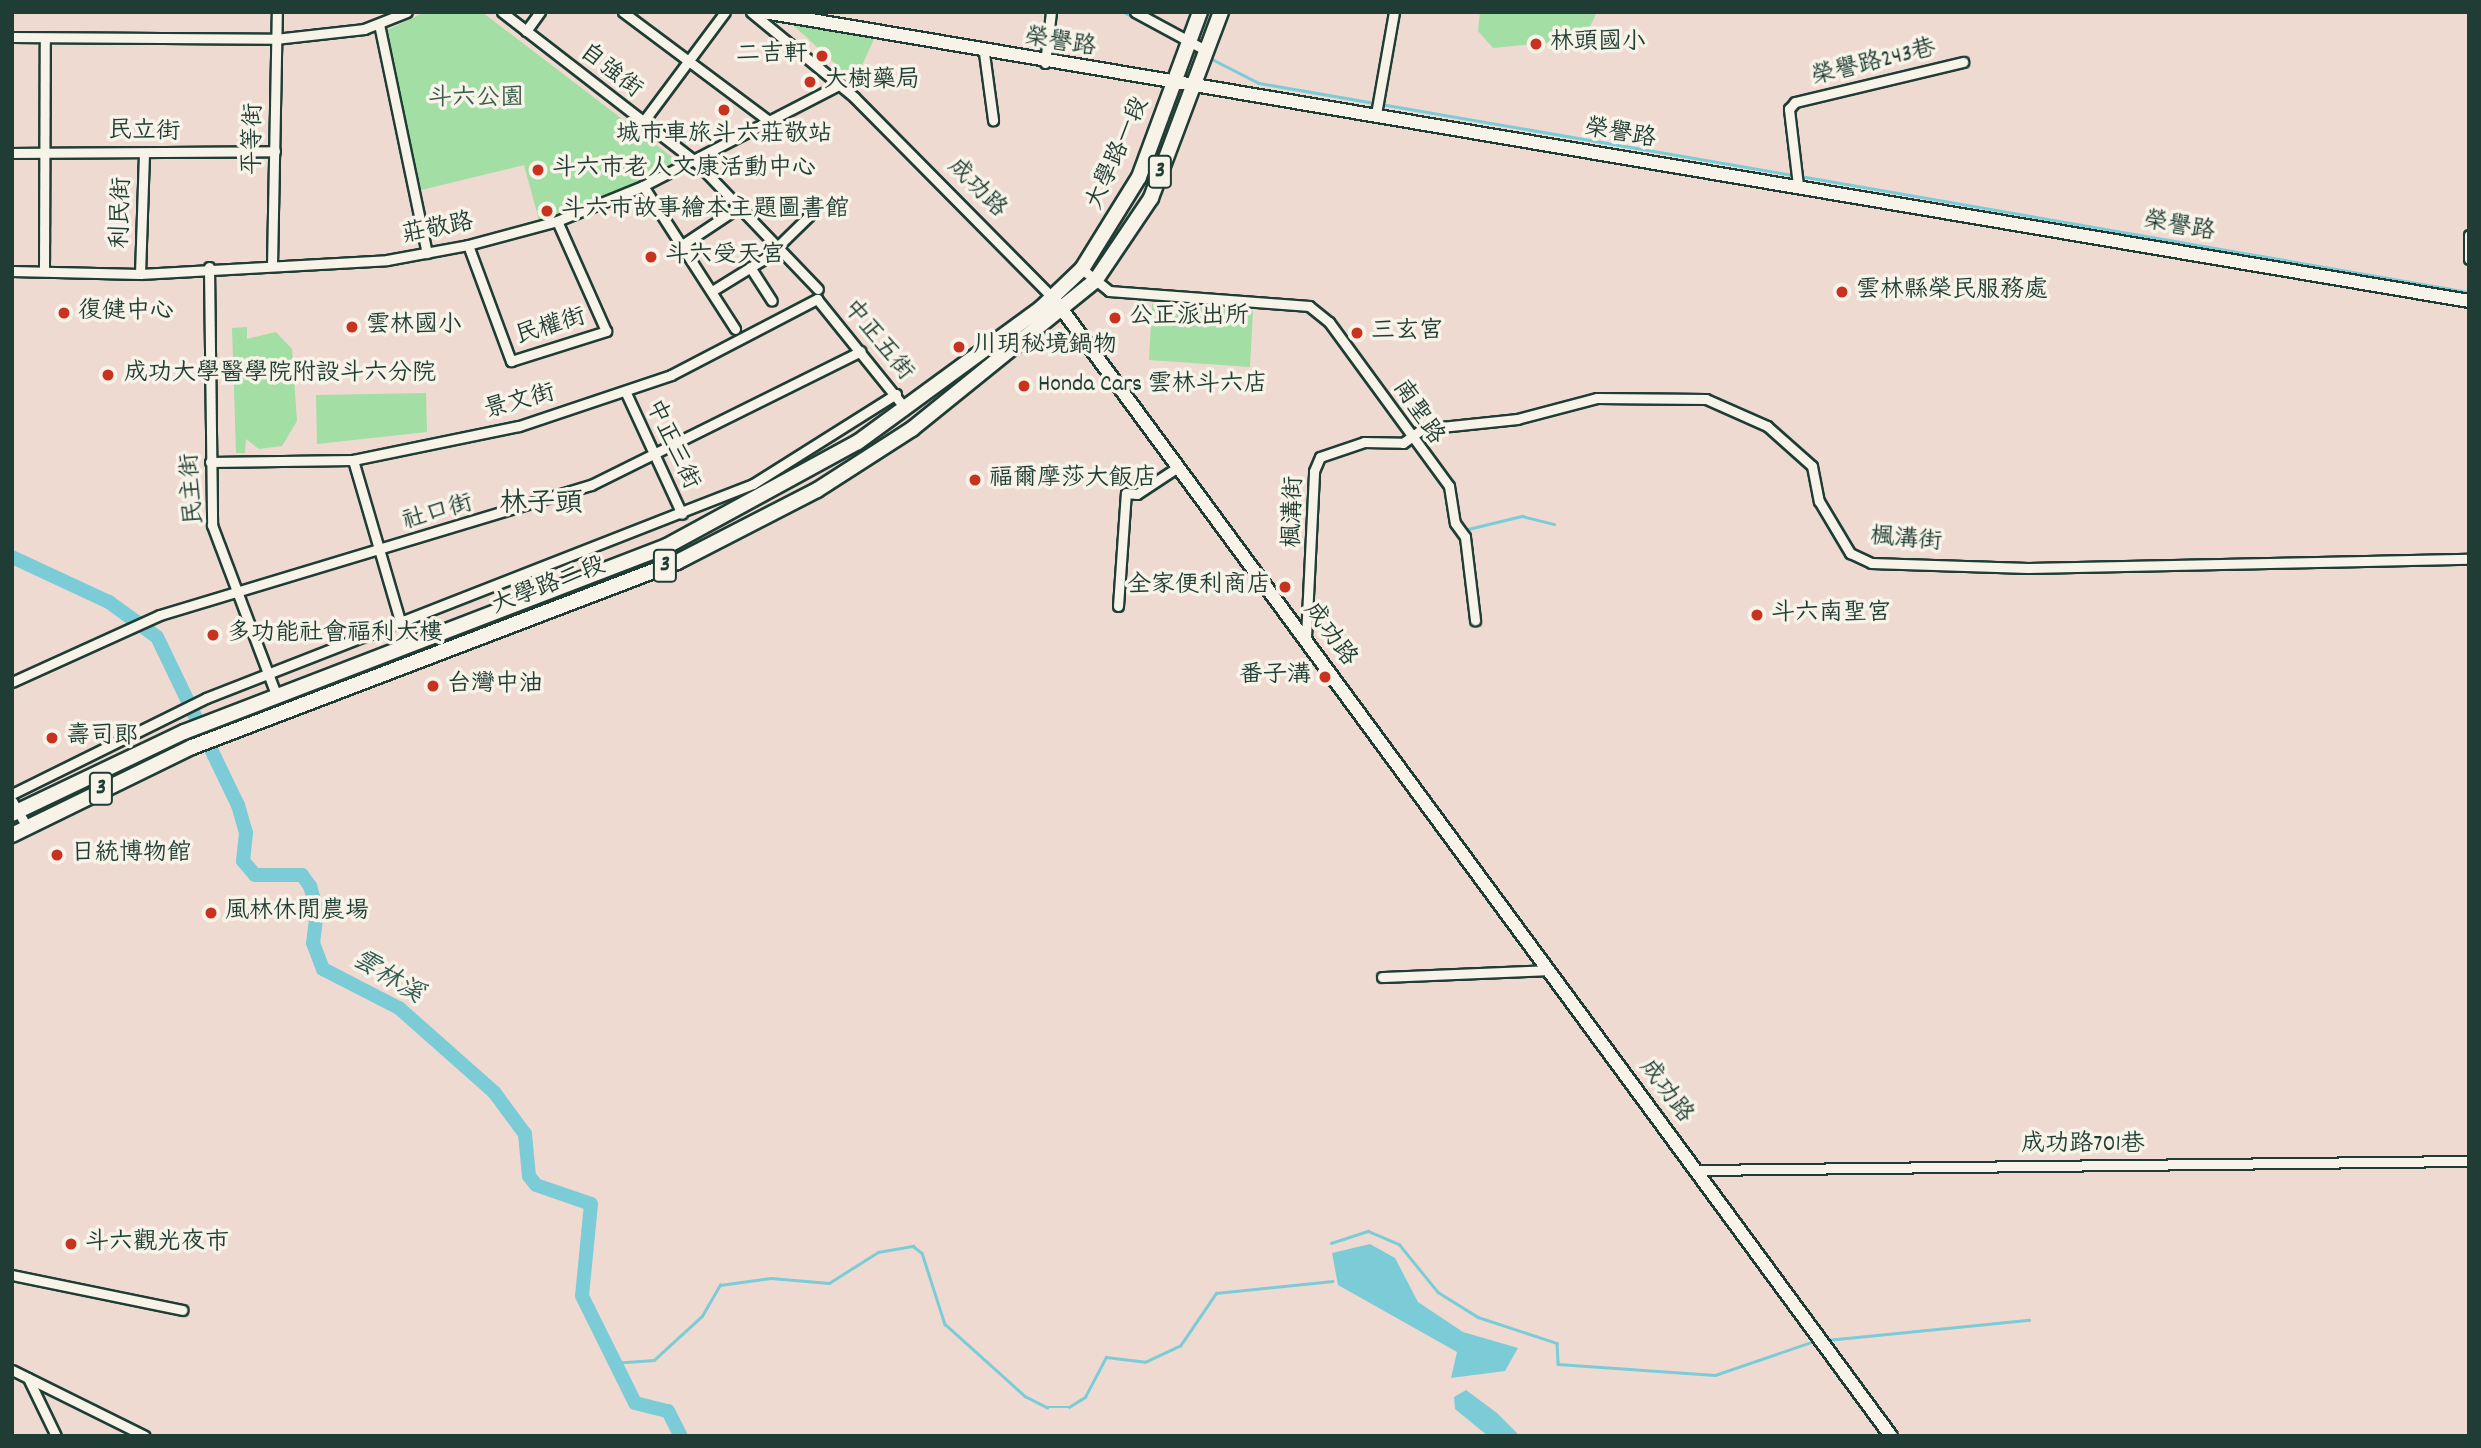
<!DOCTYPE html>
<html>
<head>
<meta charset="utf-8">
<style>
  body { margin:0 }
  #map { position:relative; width:2481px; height:1448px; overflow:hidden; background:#efdad2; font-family:Dekko,"LXGW WenKai TC",sans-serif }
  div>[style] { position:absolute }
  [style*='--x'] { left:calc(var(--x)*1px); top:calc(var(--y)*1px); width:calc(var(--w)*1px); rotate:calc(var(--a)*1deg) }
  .green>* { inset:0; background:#a3dea4 }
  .water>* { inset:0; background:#7cccd7 }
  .stream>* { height:2.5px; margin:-1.25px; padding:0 1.25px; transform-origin:1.25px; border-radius:1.25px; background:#7cccd7 }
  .river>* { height:14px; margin:-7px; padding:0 7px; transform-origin:7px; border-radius:7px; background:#7cccd7 }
  .roads { filter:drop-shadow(2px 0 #1f3d34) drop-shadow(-2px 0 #1f3d34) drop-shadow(0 2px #1f3d34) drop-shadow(0 -2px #1f3d34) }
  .minor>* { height:9px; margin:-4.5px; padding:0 4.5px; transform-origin:4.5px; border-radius:4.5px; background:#f7f3e8 }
  .tertiary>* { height:12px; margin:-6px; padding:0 6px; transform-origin:6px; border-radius:6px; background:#f7f3e8 }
  .secondary>* { height:12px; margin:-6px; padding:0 6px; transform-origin:6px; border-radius:6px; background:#f7f3e8 }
  .primary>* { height:14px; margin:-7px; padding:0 7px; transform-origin:7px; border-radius:7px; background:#f7f3e8 }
  .dots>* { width:19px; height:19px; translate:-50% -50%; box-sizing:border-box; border:4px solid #f7f3e8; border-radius:50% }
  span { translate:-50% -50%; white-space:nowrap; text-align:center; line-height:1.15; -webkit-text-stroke:7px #f7f3e8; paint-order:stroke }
  .shield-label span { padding:2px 5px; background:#f7f3e8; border:2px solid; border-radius:5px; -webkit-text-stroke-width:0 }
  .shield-label { font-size:23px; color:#1f3d34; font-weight:700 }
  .street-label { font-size:24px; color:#1f3d34 }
  .poi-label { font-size:24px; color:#1f3d34 }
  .left { translate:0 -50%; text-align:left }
  .right { translate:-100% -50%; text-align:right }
  .park-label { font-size:24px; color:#395d4a }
  .water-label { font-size:26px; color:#325a55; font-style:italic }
  .quarter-label { font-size:28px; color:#1f3d34 }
  .frame { position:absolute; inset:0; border:14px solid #1f3d34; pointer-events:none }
</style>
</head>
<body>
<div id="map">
  <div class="green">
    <div style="clip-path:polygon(425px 12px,482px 12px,685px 167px,539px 220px,524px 165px,421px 190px,385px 31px)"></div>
    <div style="clip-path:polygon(1480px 12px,1597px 12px,1584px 39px,1493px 48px,1478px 31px)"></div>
    <div style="clip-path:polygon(792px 24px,876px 34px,855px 82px)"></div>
    <div style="clip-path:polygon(1152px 304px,1253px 311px,1250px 367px,1149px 360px)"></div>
    <div style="clip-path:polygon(247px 327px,247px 339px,276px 332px,292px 349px,297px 421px,282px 446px,259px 449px,246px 439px,245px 453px,236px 453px,232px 328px)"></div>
    <div style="clip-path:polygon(426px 393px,427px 432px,317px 444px,316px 395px)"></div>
  </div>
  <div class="water">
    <div style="clip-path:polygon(1370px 1244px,1395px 1258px,1418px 1302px,1463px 1332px,1518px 1348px,1505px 1371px,1451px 1378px,1457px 1352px,1338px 1285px,1332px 1253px)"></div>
    <div style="clip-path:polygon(1466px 1390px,1497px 1413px,1520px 1436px,1488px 1436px,1455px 1409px,1454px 1397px)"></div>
  </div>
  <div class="stream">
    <div style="--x:1124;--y:12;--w:68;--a:28.1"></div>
    <div style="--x:1208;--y:57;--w:57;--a:27"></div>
    <div style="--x:1259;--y:83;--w:542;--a:9.78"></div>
    <div style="--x:1800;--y:176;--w:679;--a:9.84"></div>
    <div style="--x:1464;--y:530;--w:60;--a:-13.6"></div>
    <div style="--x:1522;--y:516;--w:33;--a:14"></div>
    <div style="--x:1331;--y:1243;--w:39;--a:-18"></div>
    <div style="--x:1368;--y:1231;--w:34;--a:23"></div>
    <div style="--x:1399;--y:1244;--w:62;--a:50.9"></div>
    <div style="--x:1438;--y:1292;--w:47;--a:32"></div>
    <div style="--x:1478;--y:1317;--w:83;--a:18.2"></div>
    <div style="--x:1557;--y:1343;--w:21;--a:87"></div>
    <div style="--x:1558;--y:1364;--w:157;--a:4"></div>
    <div style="--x:1715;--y:1375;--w:108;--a:-18.9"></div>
    <div style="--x:1827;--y:1340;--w:203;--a:-5.7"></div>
    <div style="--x:612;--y:1363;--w:42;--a:-4.1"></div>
    <div style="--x:654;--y:1360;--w:65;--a:-42.5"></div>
    <div style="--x:702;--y:1316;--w:36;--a:-60"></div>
    <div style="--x:720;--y:1285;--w:51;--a:-7.8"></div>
    <div style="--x:771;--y:1278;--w:58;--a:4.9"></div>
    <div style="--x:829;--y:1283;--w:58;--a:-32.3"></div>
    <div style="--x:878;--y:1252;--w:36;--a:-10"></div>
    <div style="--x:913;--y:1246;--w:11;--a:38"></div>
    <div style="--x:922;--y:1253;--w:75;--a:72.1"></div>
    <div style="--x:945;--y:1324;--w:108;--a:42"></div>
    <div style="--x:1025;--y:1396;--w:25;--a:27"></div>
    <div style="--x:1047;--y:1407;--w:22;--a:0"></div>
    <div style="--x:1069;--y:1407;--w:19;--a:-32"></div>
    <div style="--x:1085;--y:1397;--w:45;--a:-62.3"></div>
    <div style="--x:1106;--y:1357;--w:39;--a:7"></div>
    <div style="--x:1145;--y:1362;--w:38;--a:-25"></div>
    <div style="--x:1180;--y:1346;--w:64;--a:-55.8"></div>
    <div style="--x:1216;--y:1293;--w:117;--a:-5.9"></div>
  </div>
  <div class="river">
    <div style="--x:12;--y:557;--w:107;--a:24.9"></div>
    <div style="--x:109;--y:602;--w:59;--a:36.1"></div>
    <div style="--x:157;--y:637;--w:187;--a:64.3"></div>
    <div style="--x:238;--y:805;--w:29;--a:74"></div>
    <div style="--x:246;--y:833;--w:28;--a:96"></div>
    <div style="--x:243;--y:861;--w:18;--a:49"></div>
    <div style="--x:255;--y:875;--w:47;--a:0"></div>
    <div style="--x:302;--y:875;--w:14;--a:54"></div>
    <div style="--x:310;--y:886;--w:26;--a:74"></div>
    <div style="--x:317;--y:911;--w:32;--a:97"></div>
    <div style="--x:313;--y:943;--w:28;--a:69"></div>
    <div style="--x:323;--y:969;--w:85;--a:27.2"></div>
    <div style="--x:399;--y:1008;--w:127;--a:41.5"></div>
    <div style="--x:494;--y:1092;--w:52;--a:53.6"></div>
    <div style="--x:525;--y:1134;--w:42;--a:84.6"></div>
    <div style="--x:529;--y:1176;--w:11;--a:52"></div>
    <div style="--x:536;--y:1185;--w:58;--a:19.1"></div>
    <div style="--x:591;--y:1204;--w:92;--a:95.6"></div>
    <div style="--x:582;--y:1296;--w:119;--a:63.6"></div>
    <div style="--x:635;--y:1403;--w:34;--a:14"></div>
    <div style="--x:668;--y:1411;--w:28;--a:63"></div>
  </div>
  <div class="roads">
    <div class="minor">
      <div style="--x:502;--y:12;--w:245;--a:37.7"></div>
      <div style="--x:696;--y:162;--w:176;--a:46.2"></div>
      <div style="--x:623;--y:12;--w:184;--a:36.8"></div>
      <div style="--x:751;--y:12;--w:134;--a:39.5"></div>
      <div style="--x:854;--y:97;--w:283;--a:45.3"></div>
      <div style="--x:1135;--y:12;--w:82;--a:28.4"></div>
      <div style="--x:379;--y:24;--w:234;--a:78.2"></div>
      <div style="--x:526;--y:31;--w:24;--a:-54"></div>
      <div style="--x:12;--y:37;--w:263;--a:0.4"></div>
      <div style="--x:275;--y:39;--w:90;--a:-6.4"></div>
      <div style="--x:364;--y:29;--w:46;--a:-21.6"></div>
      <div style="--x:984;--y:53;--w:68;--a:82.3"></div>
      <div style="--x:1045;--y:63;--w:51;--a:-83.3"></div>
      <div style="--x:1376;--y:114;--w:104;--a:-80"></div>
      <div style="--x:643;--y:122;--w:137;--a:-53.3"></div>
      <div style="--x:12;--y:153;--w:263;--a:-0.4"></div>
      <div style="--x:1798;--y:185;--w:77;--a:-96.8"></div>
      <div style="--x:1789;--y:109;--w:9;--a:-49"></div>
      <div style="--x:1795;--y:102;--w:173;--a:-13.4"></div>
      <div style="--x:643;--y:186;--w:170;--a:57.2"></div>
      <div style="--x:2469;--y:235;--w:24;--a:90"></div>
      <div style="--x:468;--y:245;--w:124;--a:69.7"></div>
      <div style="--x:511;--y:361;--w:100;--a:-17.5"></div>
      <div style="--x:606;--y:331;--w:120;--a:-114"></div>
      <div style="--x:682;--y:245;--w:69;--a:-33.7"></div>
      <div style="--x:272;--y:265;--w:253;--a:-88.9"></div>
      <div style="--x:209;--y:267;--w:258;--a:89.3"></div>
      <div style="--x:212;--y:525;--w:184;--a:69.3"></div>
      <div style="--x:750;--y:267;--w:40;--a:57.1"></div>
      <div style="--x:1082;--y:269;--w:35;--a:39"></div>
      <div style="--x:1109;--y:291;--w:201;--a:4.3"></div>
      <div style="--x:1309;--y:306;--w:26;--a:39"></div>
      <div style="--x:1329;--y:322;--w:203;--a:53.8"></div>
      <div style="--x:1449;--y:486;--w:37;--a:81"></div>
      <div style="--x:1455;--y:523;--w:17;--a:54"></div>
      <div style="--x:1465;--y:537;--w:84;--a:83.1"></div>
      <div style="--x:44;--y:270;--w:232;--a:-89.8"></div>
      <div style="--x:12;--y:271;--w:128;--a:1.3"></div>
      <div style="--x:140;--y:274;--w:247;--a:-3.2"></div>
      <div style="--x:387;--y:260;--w:82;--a:-10.5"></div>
      <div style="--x:468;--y:245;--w:92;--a:-15.1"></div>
      <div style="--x:557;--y:221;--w:93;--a:-22.1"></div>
      <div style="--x:643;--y:186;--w:220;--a:-27.3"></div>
      <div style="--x:140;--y:274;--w:120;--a:-88.1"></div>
      <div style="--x:712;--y:291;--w:65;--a:-31.7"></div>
      <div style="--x:767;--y:257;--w:64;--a:-44.4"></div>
      <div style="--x:626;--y:393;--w:133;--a:65.2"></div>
      <div style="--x:353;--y:460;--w:171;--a:73.7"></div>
      <div style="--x:210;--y:462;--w:143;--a:-0.8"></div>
      <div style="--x:353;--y:460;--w:169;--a:-11.6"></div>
      <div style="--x:519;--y:426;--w:160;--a:-18.5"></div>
      <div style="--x:671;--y:375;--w:165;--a:-27.5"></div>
      <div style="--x:817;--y:299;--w:140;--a:51.1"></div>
      <div style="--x:1118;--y:606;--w:113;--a:-86"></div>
      <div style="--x:1126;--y:493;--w:11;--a:5"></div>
      <div style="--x:1137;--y:494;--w:49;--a:-33.4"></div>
      <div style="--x:1306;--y:637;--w:166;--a:-87.2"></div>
      <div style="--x:1314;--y:471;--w:15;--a:-67"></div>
      <div style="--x:1320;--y:457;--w:46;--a:-18.8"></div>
      <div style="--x:1364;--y:442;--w:39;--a:1"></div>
      <div style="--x:1403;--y:443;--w:24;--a:-36"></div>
      <div style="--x:1422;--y:429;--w:96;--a:-6"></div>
      <div style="--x:1517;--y:419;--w:83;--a:-14.7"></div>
      <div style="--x:1597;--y:398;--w:109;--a:0.5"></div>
      <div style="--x:1706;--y:399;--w:67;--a:23.9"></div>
      <div style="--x:1767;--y:426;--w:60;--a:41.6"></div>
      <div style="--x:1812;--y:466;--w:36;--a:79"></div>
      <div style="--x:1819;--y:501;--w:61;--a:59.2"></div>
      <div style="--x:1850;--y:553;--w:23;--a:25"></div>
      <div style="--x:1871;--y:563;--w:157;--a:1.8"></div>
      <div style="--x:2028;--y:568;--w:441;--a:-1.2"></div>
      <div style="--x:12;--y:682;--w:162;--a:-24.4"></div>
      <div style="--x:160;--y:615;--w:450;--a:-16.8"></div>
      <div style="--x:591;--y:485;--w:301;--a:-26.4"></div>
      <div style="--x:12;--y:794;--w:216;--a:-26.3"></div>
      <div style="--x:206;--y:698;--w:587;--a:-21.37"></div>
      <div style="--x:753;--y:484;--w:169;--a:-32.2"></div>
      <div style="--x:12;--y:801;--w:30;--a:60"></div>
      <div style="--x:1382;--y:977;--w:165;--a:-2.4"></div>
      <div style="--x:1698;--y:1170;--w:771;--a:-0.67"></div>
      <div style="--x:12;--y:1275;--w:174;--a:11.6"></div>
      <div style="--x:12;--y:1370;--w:148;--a:26.4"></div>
      <div style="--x:28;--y:1378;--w:64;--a:64.2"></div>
    </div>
    <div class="tertiary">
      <div style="--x:764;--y:12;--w:1729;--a:9.62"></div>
    </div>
    <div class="secondary">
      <div style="--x:1055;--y:300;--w:1410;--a:53.65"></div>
    </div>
    <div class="primary">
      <div style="--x:12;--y:814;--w:191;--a:-25.5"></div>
      <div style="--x:184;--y:732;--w:518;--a:-21.06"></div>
      <div style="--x:667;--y:546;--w:217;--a:-28.6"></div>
      <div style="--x:858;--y:442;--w:227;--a:-36.2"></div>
      <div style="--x:1041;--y:308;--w:57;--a:-43.6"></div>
      <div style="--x:1082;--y:269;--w:108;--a:-58.2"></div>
      <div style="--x:1139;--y:177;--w:176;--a:-69.7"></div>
      <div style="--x:12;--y:835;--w:200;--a:-26.1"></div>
      <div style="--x:192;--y:747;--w:519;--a:-20.88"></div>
      <div style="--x:677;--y:562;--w:157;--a:-27.2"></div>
      <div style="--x:817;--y:490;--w:113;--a:-32.7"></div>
      <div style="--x:912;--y:429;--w:235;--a:-39"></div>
      <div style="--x:1095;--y:281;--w:100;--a:-56"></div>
      <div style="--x:1151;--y:198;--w:199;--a:-69.4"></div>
    </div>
  </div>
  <div class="dots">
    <div style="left:1536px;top:44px;background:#c8321e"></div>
    <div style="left:822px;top:56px;background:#c8321e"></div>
    <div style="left:810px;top:82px;background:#c8321e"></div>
    <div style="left:724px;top:110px;background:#c8321e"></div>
    <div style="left:538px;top:170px;background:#c8321e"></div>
    <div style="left:547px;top:211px;background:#c8321e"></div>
    <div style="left:651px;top:257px;background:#c8321e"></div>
    <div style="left:1842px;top:292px;background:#c8321e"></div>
    <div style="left:64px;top:313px;background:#c8321e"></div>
    <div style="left:1115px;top:318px;background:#c8321e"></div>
    <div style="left:352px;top:327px;background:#c8321e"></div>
    <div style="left:1357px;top:333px;background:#c8321e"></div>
    <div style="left:959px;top:347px;background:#c8321e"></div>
    <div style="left:108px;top:375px;background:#c8321e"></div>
    <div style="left:1024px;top:386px;background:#c8321e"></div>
    <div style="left:975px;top:480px;background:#c8321e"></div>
    <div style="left:1285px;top:587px;background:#c8321e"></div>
    <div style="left:1757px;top:615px;background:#c8321e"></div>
    <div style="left:213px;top:635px;background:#c8321e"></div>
    <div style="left:1325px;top:677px;background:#c8321e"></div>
    <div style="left:433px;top:686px;background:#c8321e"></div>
    <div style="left:52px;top:738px;background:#c8321e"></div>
    <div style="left:57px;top:855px;background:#c8321e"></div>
    <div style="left:211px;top:913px;background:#c8321e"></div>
    <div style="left:71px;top:1244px;background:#c8321e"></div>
  </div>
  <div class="shield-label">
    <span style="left:1160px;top:172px">3</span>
    <span style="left:665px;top:566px">3</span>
    <span style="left:101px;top:789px">3</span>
  </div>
  <div class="street-label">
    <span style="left:1060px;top:44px;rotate:9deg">榮譽路</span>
    <span style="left:1874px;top:64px;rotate:-14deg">榮譽路243巷</span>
    <span style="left:610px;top:72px;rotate:38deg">自強街</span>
    <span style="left:144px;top:133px;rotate:1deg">民立街</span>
    <span style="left:1620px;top:135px;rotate:10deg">榮譽路</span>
    <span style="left:255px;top:139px;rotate:-89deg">平等街</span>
    <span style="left:1119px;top:154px;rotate:-66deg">大學路一段</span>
    <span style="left:976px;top:189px;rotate:45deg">成功路</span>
    <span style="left:123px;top:213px;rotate:-88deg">利民街</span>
    <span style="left:2179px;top:228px;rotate:10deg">榮譽路</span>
    <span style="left:438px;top:230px;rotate:-11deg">莊敬路</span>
    <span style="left:551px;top:328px;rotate:-17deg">民權街</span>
    <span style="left:877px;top:341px;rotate:51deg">中正五街</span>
    <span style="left:520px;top:403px;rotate:-15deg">景文街</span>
    <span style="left:1417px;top:413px;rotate:56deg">南聖路</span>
    <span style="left:671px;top:445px;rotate:65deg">中正三街</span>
    <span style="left:194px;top:489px;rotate:-94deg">民主街</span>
    <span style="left:1295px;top:512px;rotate:-88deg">楓溝街</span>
    <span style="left:438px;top:514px;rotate:-16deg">社口街</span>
    <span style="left:1906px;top:541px;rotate:5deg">楓溝街</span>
    <span style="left:549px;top:587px;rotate:-21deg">大學路二段</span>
    <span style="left:1329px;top:635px;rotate:54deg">成功路</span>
    <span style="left:1665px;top:1092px;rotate:53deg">成功路</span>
    <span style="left:2083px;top:1146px">成功路701巷</span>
  </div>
  <div class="poi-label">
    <span class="left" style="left:1550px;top:44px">林頭國小</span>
    <span class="right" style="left:808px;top:56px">二吉軒</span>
    <span class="left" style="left:824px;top:82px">大樹藥局</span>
    <span style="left:724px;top:136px">城市車旅斗六莊敬站</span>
    <span class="left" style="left:552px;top:170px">斗六市老人文康活動中心</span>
    <span class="left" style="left:561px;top:211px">斗六市故事繪本主題圖書館</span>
    <span class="left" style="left:665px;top:257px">斗六受天宮</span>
    <span class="left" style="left:1856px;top:292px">雲林縣榮民服務處</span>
    <span class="left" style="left:78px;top:313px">復健中心</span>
    <span class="left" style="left:1129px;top:318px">公正派出所</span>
    <span class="left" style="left:366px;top:327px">雲林國小</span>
    <span class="left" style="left:1371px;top:333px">三玄宮</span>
    <span class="left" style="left:973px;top:347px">川玥秘境鍋物</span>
    <span class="left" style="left:124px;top:375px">成功大學醫學院附設斗六分院</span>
    <span class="left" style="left:1038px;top:386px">Honda Cars 雲林斗六店</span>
    <span class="left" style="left:989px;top:480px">福爾摩莎大飯店</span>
    <span class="right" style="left:1271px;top:587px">全家便利商店</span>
    <span class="left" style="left:1771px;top:615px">斗六南聖宮</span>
    <span class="left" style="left:227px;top:635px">多功能社會福利大樓</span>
    <span class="right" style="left:1311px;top:677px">番子溝</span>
    <span class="left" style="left:447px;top:686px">台灣中油</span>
    <span class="left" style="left:66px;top:738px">壽司郎</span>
    <span class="left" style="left:71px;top:855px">日統博物館</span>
    <span class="left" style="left:225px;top:913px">風林休閒農場</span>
    <span class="left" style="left:85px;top:1244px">斗六觀光夜市</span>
  </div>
  <div class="park-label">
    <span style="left:476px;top:100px">斗六公園</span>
  </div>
  <div class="water-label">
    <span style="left:387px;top:978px;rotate:31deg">雲林溪</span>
  </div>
  <div class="quarter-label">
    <span style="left:541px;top:506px">林子頭</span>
  </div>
  <div class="frame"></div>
</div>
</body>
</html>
